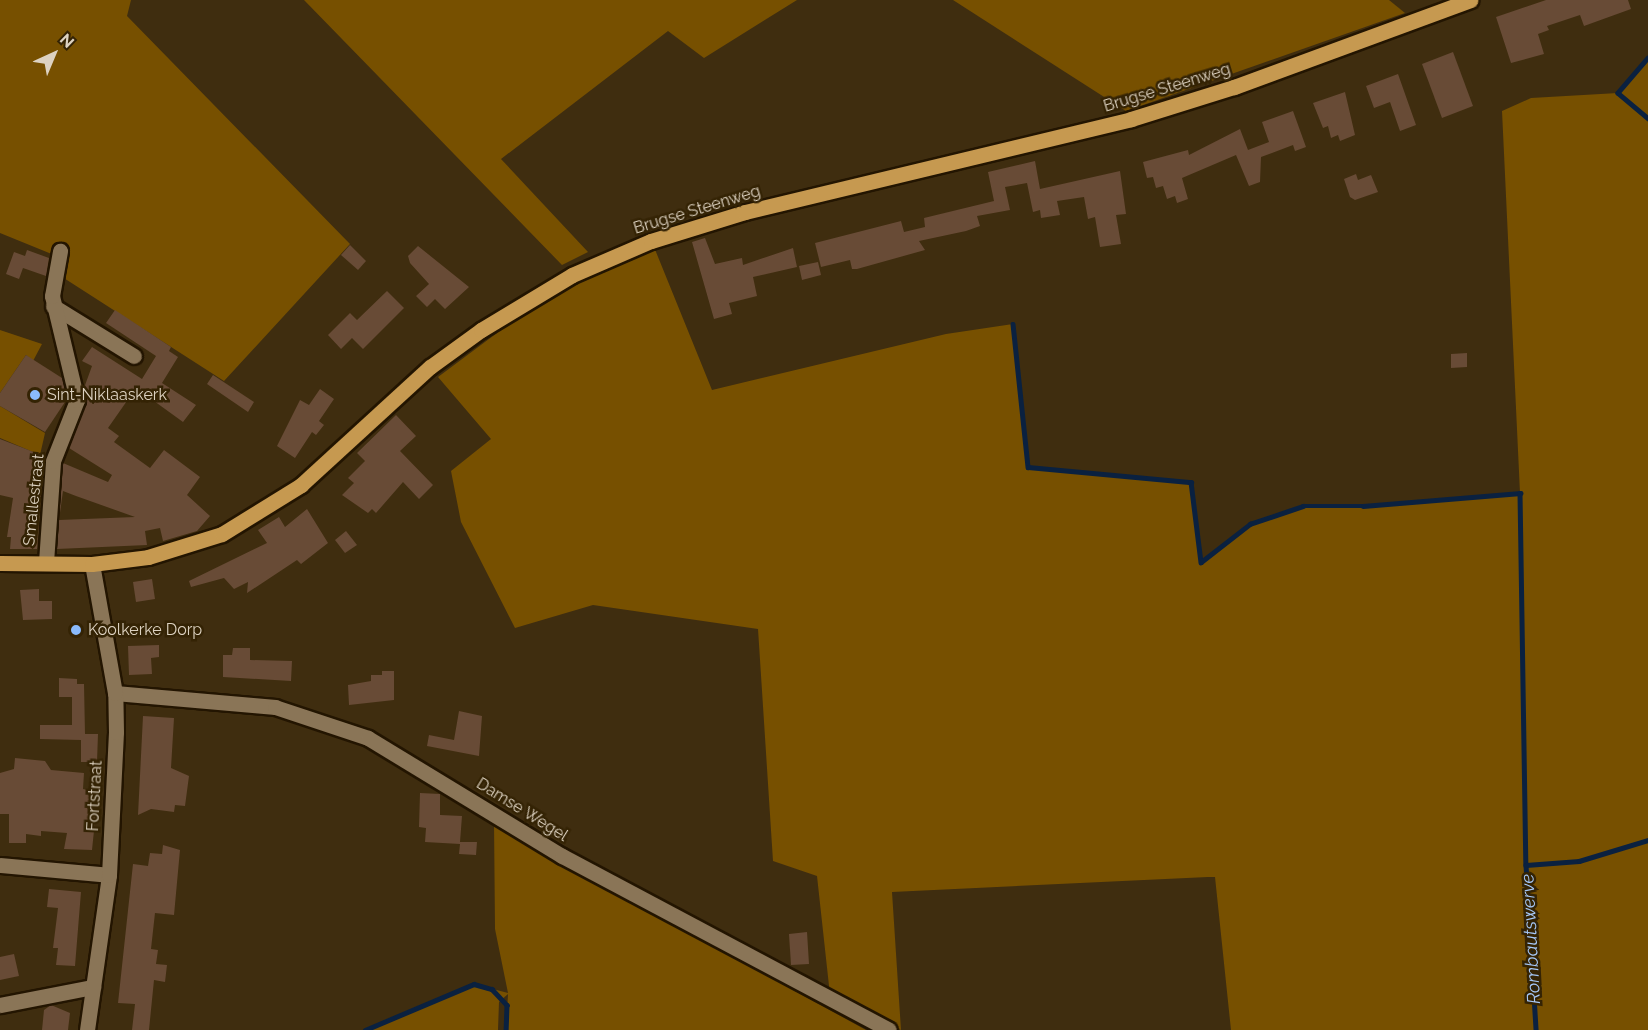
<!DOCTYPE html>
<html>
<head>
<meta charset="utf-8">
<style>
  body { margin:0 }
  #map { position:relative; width:1648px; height:1030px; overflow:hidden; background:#3f2d0f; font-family:Raleway,sans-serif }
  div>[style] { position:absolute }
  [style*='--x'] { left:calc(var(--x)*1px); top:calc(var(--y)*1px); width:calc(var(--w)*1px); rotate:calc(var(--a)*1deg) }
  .green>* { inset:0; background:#775000 }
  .stream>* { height:4.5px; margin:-2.25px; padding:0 2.25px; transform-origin:2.25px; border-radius:2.25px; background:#0a2140 }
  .building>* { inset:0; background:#684b36 }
  .roads { filter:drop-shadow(2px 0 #231501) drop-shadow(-2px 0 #231501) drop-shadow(0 2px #231501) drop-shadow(0 -2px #231501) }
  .minor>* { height:15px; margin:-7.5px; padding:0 7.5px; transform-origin:7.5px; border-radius:7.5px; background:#8a7557 }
  .major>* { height:15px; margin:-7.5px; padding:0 7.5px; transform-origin:7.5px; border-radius:7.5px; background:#c69950 }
  .dots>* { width:16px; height:16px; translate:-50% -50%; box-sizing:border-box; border:3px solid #342304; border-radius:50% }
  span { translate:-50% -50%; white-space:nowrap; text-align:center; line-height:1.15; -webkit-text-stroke:5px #342304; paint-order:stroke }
  .street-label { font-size:16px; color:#ddd2c1 }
  .poi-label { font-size:16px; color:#ddd2c1 }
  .left { translate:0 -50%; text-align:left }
  .water-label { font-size:18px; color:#a6c8f8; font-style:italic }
  .north { position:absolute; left:24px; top:24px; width:60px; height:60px; -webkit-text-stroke:4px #342304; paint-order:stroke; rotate:44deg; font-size:16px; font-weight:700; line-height:24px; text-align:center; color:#ddd2c1 }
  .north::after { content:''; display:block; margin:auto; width:21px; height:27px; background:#ddd2c1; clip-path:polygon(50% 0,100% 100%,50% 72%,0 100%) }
</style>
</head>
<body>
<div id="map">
  <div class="green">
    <div style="clip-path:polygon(0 0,131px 0,127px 16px,350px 244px,224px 381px,56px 273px,59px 257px,0 233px)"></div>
    <div style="clip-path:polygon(304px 0,797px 0,704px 58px,668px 31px,501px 159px,588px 252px,562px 265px)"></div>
    <div style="clip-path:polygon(953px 0,1389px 0,1405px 13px,1126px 111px)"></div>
    <div style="clip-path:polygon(1648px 58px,1648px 1030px,1231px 1030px,1215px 877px,1208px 877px,892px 892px,901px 1030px,830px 995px,817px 876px,773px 861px,758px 629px,593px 605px,515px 628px,461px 522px,451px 471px,491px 439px,438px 377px,497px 333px,495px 328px,576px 280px,654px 247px,712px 390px,946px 334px,1013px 324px,1028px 467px,1191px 482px,1201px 562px,1250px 524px,1303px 506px,1363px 506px,1520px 493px,1502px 111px,1531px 98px,1618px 93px)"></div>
    <div style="clip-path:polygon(0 330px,42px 344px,33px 361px,26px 355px,0 393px)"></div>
    <div style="clip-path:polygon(0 406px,45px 433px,40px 455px,0 438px)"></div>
    <div style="clip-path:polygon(494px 822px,559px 861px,866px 1030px,506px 1030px,508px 994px,499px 1002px,498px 1030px,365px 1030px,474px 984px,508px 993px,495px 929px)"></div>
  </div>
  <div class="stream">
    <div style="--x:1648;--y:58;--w:46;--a:130.6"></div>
    <div style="--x:1618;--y:93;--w:39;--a:40"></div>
    <div style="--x:1013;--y:324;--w:144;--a:84"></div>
    <div style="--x:1028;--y:467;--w:164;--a:5.3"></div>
    <div style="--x:1191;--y:482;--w:81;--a:82.9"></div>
    <div style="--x:1201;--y:562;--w:62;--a:-37.8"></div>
    <div style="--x:1250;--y:524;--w:56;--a:-18.8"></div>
    <div style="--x:1303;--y:506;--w:60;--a:0"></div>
    <div style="--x:1363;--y:506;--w:158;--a:-4.7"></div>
    <div style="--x:1520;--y:493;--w:372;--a:89.1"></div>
    <div style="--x:1526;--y:865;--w:165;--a:86.5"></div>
    <div style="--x:1526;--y:865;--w:53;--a:-4.3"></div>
    <div style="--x:1579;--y:861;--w:72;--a:-16.9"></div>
    <div style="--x:365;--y:1030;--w:118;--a:-22.9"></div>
    <div style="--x:474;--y:984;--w:19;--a:16"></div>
    <div style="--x:492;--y:989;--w:22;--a:47"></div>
    <div style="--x:507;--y:1005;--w:25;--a:92"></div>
  </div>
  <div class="building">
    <div style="clip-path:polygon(1546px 0,1628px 0,1631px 9px,1584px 26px,1580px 15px,1547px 26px,1549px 30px,1538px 34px,1544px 54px,1511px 63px,1496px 17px)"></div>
    <div style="clip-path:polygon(1453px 52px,1473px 106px,1442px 118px,1422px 64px)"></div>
    <div style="clip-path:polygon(1398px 74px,1416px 125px,1400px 131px,1390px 102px,1374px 108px,1366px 86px)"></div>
    <div style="clip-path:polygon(1345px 92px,1355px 135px,1340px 141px,1338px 135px,1331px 138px,1328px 126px,1323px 128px,1313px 103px)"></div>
    <div style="clip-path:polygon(1293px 111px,1306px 147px,1295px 151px,1293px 145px,1261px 157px,1260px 182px,1249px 186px,1236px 155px,1182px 178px,1188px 199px,1177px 203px,1175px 196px,1167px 199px,1163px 186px,1156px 188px,1153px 177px,1147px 178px,1143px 162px,1188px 150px,1189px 155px,1240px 129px,1248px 150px,1269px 142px,1262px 122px)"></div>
    <div style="clip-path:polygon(1035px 161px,1040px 189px,1120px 171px,1126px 214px,1116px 215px,1121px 244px,1100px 247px,1095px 217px,1088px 219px,1084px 197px,1057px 201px,1060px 215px,1041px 218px,1040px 210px,1033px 212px,1027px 183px,1005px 187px,1010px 210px,977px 216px,980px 226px,966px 231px,919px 241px,925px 250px,857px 269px,852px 269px,850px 260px,821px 267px,815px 243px,901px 221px,904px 232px,925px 227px,924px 218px,994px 201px,988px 172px)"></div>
    <div style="clip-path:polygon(1356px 174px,1358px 180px,1371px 175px,1378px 192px,1355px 200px,1350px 197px,1344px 179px)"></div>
    <div style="clip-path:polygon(705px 238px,715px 264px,742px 258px,743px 265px,793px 248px,797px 267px,753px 277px,757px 296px,729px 303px,732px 314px,714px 319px,692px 242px)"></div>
    <div style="clip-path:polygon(350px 245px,366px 261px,358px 270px,341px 255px)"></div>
    <div style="clip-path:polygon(418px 246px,469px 287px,445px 309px,435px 299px,427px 307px,416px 296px,429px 284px,410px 263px,408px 256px)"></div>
    <div style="clip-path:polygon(27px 250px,49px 258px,46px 276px,23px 268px,19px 279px,6px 274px,14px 252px,25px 256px)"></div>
    <div style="clip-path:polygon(818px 262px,821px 275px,802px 280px,799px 266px)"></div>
    <div style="clip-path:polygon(387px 291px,404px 308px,363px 349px,352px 338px,341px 349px,328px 335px,350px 313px,357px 320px)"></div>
    <div style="clip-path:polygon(evenodd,115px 310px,171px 347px,169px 351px,178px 357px,162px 383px,196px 405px,183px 422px,136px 388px,108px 428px,119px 436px,114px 442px,150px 468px,164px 450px,200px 477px,187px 495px,210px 516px,197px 531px,163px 541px,160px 528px,145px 531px,147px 545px,57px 549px,63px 463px,108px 482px,112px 475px,69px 448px,86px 404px,84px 388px,92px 366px,82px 361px,92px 347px,142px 379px,156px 356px,106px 323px,115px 310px,63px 491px,76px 496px,135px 517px,59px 520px,63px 491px)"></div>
    <div style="clip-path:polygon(1467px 353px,1467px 367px,1451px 368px,1451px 354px)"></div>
    <div style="clip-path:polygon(26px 355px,62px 378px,67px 399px,45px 432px,0 406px,0 393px)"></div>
    <div style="clip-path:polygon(213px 375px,254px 402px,248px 412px,207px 384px)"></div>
    <div style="clip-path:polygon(320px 389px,334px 399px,319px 421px,324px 425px,316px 435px,312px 432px,295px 458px,277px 446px,300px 400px,309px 405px)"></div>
    <div style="clip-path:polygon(396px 415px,416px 436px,400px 451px,433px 485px,419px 499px,403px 482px,376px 513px,372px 509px,368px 513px,342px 495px,354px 483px,348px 478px,365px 461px,357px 453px)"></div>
    <div style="clip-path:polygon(0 439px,44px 456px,37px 549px,10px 549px,11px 537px,7px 537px,13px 498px,0 495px)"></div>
    <div style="clip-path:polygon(307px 509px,328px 543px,301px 564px,297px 560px,247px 593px,248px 582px,234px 589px,224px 578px,191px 587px,189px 581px,267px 543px,258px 530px,279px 517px,285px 527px)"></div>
    <div style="clip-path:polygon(346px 531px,357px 545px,345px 553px,335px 540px)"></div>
    <div style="clip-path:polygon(152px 579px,155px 599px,136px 602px,133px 582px)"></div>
    <div style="clip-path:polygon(39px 589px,39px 601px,52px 601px,52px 619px,23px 620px,20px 590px)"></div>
    <div style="clip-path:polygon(159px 645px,159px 657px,151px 658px,152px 674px,129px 675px,128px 646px)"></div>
    <div style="clip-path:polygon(233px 648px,250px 648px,250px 660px,292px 661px,291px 681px,223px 677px,223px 655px,232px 655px)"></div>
    <div style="clip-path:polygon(382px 671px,394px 671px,394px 700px,349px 705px,348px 685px,371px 681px,371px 675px,382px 675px)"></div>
    <div style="clip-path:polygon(59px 678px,77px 679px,77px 684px,84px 684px,85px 734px,98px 734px,97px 762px,81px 762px,81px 740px,40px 739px,40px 725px,72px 725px,72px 697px,59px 697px)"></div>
    <div style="clip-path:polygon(459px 711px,482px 716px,479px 756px,427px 746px,429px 735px,454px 740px)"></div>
    <div style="clip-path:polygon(143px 716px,174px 718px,171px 768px,189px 776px,185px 806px,175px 805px,174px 812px,151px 809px,138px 815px)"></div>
    <div style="clip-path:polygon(15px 758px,45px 761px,51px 770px,84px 773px,83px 789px,98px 792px,92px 850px,64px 849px,67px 833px,41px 831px,41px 836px,26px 834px,26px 843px,9px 843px,9px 814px,0 814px,0 773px,14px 769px)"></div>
    <div style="clip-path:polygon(420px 793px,440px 794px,440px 815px,462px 816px,460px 842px,477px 842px,476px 855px,459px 854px,460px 844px,425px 842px,426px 828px,419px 827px)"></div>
    <div style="clip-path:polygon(163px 845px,180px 850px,174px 915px,155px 913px,151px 949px,158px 950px,156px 964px,167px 965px,165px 982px,154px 980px,149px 1030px,132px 1030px,135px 1004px,118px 1003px,133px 864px,148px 866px,150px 853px,162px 854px)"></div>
    <div style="clip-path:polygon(49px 889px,81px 892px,75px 966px,56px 965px,58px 948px,53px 948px,58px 908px,47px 907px)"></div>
    <div style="clip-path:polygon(807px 932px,809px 964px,791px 965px,789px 934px)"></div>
    <div style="clip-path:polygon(14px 954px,19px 976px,0 980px,0 957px)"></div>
    <div style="clip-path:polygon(51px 1005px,70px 1013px,68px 1030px,42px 1030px,44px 1010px)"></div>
  </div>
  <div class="roads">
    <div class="minor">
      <div style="--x:53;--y:306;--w:95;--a:31.7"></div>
      <div style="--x:46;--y:562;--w:101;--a:-86"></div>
      <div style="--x:53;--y:461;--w:66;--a:-68.5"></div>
      <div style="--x:77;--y:400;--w:107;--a:-103.5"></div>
      <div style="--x:52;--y:296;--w:46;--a:-79.9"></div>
      <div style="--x:115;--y:693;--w:161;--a:5"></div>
      <div style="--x:275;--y:707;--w:98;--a:18.4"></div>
      <div style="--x:368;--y:738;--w:227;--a:31.3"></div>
      <div style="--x:562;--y:856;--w:370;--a:28"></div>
      <div style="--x:0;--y:865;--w:109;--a:5.2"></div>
      <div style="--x:0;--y:1005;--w:95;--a:-11"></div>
      <div style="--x:87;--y:1030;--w:157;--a:-81.9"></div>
      <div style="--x:109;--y:875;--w:143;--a:-87.2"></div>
      <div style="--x:116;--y:732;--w:39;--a:-91"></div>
      <div style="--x:115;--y:693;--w:131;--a:-100.1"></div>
    </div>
    <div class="major">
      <div style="--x:0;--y:563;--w:92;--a:0.6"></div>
      <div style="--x:92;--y:564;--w:56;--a:-7.1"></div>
      <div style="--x:148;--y:557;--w:77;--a:-17.3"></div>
      <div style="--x:222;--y:534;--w:93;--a:-31.8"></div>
      <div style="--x:301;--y:485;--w:175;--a:-42.5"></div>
      <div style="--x:430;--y:367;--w:63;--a:-36"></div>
      <div style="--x:481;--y:330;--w:106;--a:-31.1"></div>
      <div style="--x:572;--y:275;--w:86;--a:-23.3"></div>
      <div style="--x:651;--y:241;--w:98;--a:-17.1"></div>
      <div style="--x:745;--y:212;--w:397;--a:-13.5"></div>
      <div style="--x:1131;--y:119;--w:108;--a:-17.3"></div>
      <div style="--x:1234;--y:87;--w:252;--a:-20.2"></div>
    </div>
  </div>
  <div class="dots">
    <div style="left:35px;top:395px;background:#8abafc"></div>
    <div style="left:76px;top:630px;background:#8abafc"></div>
  </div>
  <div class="street-label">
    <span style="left:1167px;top:88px;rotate:-17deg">Brugse Steenweg</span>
    <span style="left:697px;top:210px;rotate:-17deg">Brugse Steenweg</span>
    <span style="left:34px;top:500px;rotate:-84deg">Smallestraat</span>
    <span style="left:95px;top:796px;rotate:-87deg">Fortstraat</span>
    <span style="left:522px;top:810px;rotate:32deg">Damse Wegel</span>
  </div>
  <div class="poi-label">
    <span class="left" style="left:47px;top:395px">Sint-Niklaaskerk</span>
    <span class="left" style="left:88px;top:630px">Koolkerke Dorp</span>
  </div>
  <div class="water-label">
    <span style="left:1531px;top:939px;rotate:-93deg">Rombautswerve</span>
  </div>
  <div class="north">N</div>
</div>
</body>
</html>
